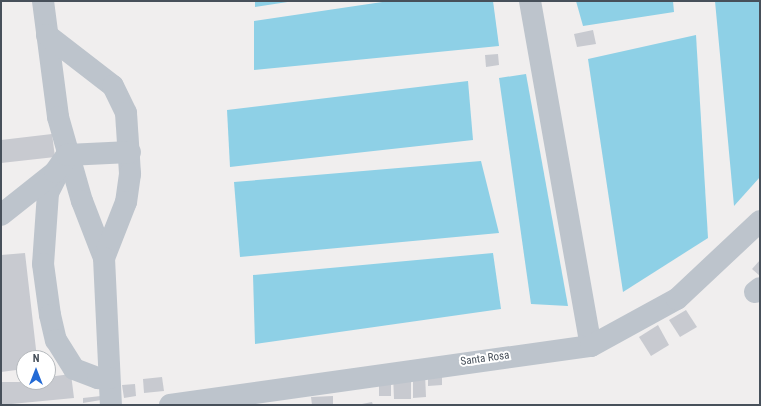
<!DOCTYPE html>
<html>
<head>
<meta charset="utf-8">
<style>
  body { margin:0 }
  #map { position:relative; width:761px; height:406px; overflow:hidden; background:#f0eeee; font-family:"Roboto Condensed",sans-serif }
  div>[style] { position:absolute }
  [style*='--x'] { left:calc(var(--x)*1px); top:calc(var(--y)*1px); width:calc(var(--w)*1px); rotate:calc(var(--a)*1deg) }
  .water>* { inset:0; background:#8ed0e6 }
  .building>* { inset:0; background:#c8cad0 }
  .minor>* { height:22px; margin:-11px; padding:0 11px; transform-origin:11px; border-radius:11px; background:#bdc4cc }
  span { translate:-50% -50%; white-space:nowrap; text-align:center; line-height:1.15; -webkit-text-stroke:4px #fff; paint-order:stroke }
  .street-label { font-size:11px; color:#47505a }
  .frame { position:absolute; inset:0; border:2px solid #47505a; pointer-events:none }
  .north { position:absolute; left:16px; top:350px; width:40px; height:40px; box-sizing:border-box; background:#fff; border:1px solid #b5b9bd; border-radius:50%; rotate:0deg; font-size:11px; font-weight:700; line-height:16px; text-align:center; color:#47505a }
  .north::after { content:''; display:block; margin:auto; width:14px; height:18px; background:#236ad5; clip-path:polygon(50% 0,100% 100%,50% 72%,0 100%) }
</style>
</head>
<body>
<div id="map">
  <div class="water">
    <div style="clip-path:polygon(255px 1px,294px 1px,255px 7px)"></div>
    <div style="clip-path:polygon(389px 1px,493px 1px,499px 46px,254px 70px,254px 21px)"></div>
    <div style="clip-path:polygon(576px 1px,673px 1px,674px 12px,583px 26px)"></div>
    <div style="clip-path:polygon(715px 1px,760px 1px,760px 177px,734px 206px)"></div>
    <div style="clip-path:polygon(696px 35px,708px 238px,623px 292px,588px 59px)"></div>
    <div style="clip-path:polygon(526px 74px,568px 306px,531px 304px,499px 78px)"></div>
    <div style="clip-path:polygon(468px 81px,473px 140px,230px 167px,227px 110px)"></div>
    <div style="clip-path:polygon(481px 161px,499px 233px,240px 257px,234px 182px)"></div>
    <div style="clip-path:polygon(493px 253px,501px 309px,255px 344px,253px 275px)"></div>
  </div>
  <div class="building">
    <div style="clip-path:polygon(593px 30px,596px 44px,577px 47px,574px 34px)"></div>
    <div style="clip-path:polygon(498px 54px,499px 65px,486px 67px,485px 55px)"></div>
    <div style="clip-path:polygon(52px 134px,55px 157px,1px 163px,1px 140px)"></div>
    <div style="clip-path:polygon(25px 253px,37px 358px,24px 358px,24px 369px,1px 372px,1px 255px)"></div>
    <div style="clip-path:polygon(760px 260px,760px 276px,752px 269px)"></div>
    <div style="clip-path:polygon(686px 310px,697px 327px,680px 337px,669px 320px)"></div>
    <div style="clip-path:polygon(658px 325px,669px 345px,651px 356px,639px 337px)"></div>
    <div style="clip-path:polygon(428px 373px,442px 373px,442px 385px,428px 386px)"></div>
    <div style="clip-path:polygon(71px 374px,74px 398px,1px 405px,1px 382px,48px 382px,48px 377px)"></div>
    <div style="clip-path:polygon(413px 374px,425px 374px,426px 397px,413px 398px)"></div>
    <div style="clip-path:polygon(393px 375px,411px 375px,411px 399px,394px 399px)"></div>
    <div style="clip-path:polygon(162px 377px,164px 391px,144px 393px,143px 379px)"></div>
    <div style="clip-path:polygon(379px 377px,391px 377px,391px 396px,379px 396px)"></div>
    <div style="clip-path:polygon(135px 384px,136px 396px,124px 398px,122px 385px)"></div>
    <div style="clip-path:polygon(101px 396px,101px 400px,83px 403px,83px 398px)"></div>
    <div style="clip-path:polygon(333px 396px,333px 405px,312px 405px,311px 397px)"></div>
    <div style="clip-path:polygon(372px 402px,373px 405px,362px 405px,362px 404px)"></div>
  </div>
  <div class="minor">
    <div style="--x:43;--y:1;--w:117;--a:82.6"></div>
    <div style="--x:58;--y:117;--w:87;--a:74.1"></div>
    <div style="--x:82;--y:201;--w:61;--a:68.9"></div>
    <div style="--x:530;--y:1;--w:350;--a:80"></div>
    <div style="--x:47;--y:35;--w:83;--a:37.7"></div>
    <div style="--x:113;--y:86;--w:30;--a:64"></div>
    <div style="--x:126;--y:113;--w:61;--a:86.2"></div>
    <div style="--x:130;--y:174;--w:28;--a:98"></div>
    <div style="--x:126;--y:202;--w:60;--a:111.4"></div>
    <div style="--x:104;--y:258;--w:147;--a:87.3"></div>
    <div style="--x:67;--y:155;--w:42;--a:116.6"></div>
    <div style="--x:48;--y:193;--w:71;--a:94"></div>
    <div style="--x:43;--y:264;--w:51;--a:82.2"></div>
    <div style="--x:50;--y:315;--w:26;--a:77"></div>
    <div style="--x:56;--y:340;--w:34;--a:58"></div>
    <div style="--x:74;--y:369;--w:26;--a:21"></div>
    <div style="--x:98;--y:378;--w:11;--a:0"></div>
    <div style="--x:1;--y:215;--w:69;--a:-38.5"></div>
    <div style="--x:55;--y:172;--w:21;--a:-55"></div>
    <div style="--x:67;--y:155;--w:63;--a:-2.7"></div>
    <div style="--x:755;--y:292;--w:6;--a:-39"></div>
    <div style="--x:170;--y:405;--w:425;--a:-8"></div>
    <div style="--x:591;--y:346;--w:98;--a:-28.7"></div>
    <div style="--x:677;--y:299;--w:114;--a:-43.2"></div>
  </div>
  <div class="street-label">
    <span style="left:485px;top:359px;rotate:-8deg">Santa Rosa</span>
  </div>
  <div class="frame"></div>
  <div class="north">N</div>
</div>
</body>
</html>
